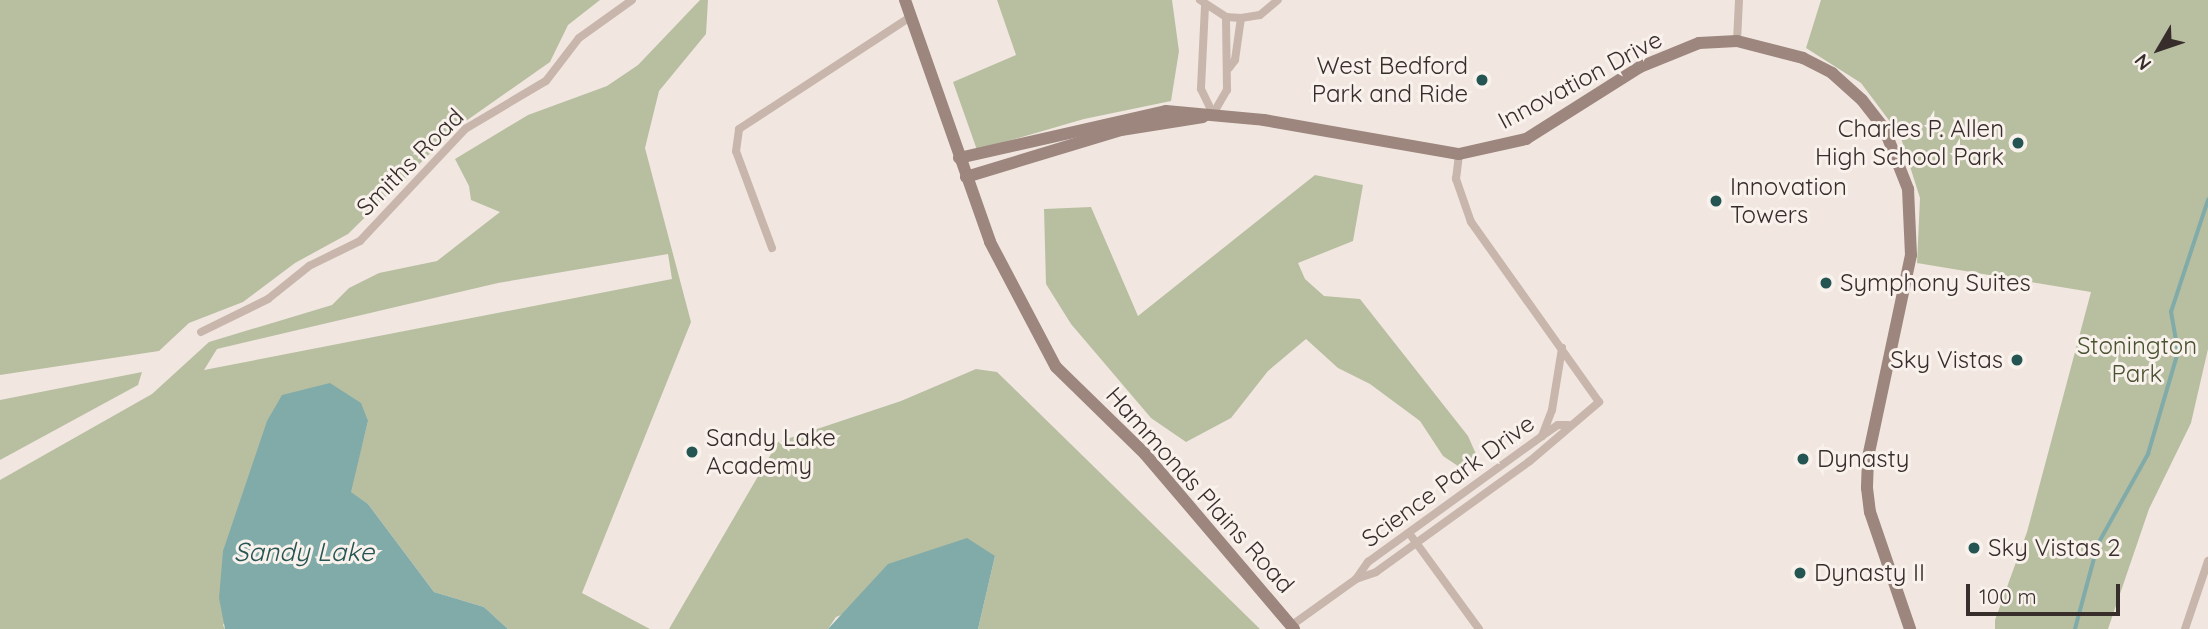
<!DOCTYPE html>
<html>
<head>
<meta charset="utf-8">
<style>
  body { margin:0 }
  #map { position:relative; width:2208px; height:629px; overflow:hidden; background:#f1e7e0; font-family:Quicksand,sans-serif }
  div>[style] { position:absolute }
  [style*='--x'] { left:calc(var(--x)*1px); top:calc(var(--y)*1px); width:calc(var(--w)*1px); rotate:calc(var(--a)*1deg) }
  .green>* { inset:0; background:#b8bfa1 }
  .water>* { inset:0; background:#81aba9 }
  .stream>* { height:3.5px; margin:-1.75px; padding:0 1.75px; transform-origin:1.75px; border-radius:1.75px; background:#81aba9 }
  .street>* { height:8px; margin:-4px; padding:0 4px; transform-origin:4px; border-radius:4px; background:#c8b6ac }
  .secondary>* { height:12px; margin:-6px; padding:0 6px; transform-origin:6px; border-radius:6px; background:#9c867e }
  .dots>* { width:19px; height:19px; translate:-50% -50%; box-sizing:border-box; border:4px solid #f9f1ec; border-radius:50% }
  span { translate:-50% -50%; white-space:nowrap; text-align:center; line-height:1.15; -webkit-text-stroke:6px #f9f1ec; paint-order:stroke }
  .poi-label { font-size:24px; color:#372d2b }
  .right { translate:-100% -50%; text-align:right }
  .left { translate:0 -50%; text-align:left }
  .street-label { font-size:24px; color:#372d2b }
  .park-label { font-size:24px; color:#4a5330 }
  .water-label { font-size:26px; color:#245553; font-style:italic }
  .north { position:absolute; left:2124px; top:14px; width:70px; height:70px; -webkit-text-stroke:5px #f9f1ec; paint-order:stroke; rotate:231deg; font-size:19px; font-weight:700; line-height:28px; text-align:center; color:#372d2b }
  .north::after { content:''; display:block; margin:auto; width:24px; height:32px; background:#372d2b; clip-path:polygon(50% 0,100% 100%,50% 72%,0 100%) }
  .scale { position:absolute; left:1966px; top:584px; width:154px; height:32px; box-sizing:border-box; border:4px solid #372d2b; border-top:0; padding-left:9px; font-size:21px; line-height:24px; white-space:nowrap; color:#372d2b; -webkit-text-stroke:5px #f9f1ec; paint-order:stroke }
</style>
</head>
<body>
<div id="map">
  <div class="green">
    <div style="clip-path:polygon(0 0,600px 0,568px 25px,550px 62px,456px 128px,348px 234px,295px 263px,243px 302px,189px 323px,159px 351px,0 375px)"></div>
    <div style="clip-path:polygon(evenodd,700px 0,708px 0,706px 34px,659px 91px,645px 148px,691px 322px,582px 593px,650px 629px,508px 629px,484px 607px,434px 592px,368px 504px,350px 492px,368px 421px,223px 625px,225px 629px,0 629px,0 480px,152px 394px,209px 342px,332px 305px,349px 288px,379px 273px,437px 261px,500px 212px,471px 200px,469px 186px,455px 159px,528px 115px,607px 86px,638px 65px,700px 0,668px 254px,672px 279px,204px 370px,217px 349px,498px 283px,668px 254px)"></div>
    <div style="clip-path:polygon(997px 0,1172px 0,1179px 51px,1171px 101px,1084px 119px,977px 150px,953px 82px,1016px 55px)"></div>
    <div style="clip-path:polygon(1821px 0,2208px 0,2208px 349px,2191px 423px,2149px 509px,2108px 629px,1995px 629px,1995px 620px,2027px 532px,2091px 292px,1917px 263px,1920px 198px,1900px 135px,1861px 83px,1806px 48px)"></div>
    <div style="clip-path:polygon(1315px 175px,1363px 185px,1353px 241px,1298px 263px,1305px 279px,1324px 296px,1360px 299px,1468px 436px,1476px 454px,1461px 468px,1443px 456px,1420px 421px,1370px 384px,1338px 368px,1306px 339px,1268px 371px,1231px 418px,1186px 442px,1151px 418px,1071px 324px,1046px 284px,1044px 209px,1091px 207px,1138px 316px)"></div>
    <div style="clip-path:polygon(976px 369px,997px 372px,1260px 629px,978px 629px,995px 556px,836px 617px,828px 629px,669px 629px,778px 442px,901px 401px)"></div>
    <div style="clip-path:polygon(142px 372px,138px 385px,0 460px,0 400px)"></div>
  </div>
  <div class="water">
    <div style="clip-path:polygon(330px 383px,361px 403px,368px 421px,351px 492px,368px 504px,434px 592px,484px 607px,508px 629px,225px 629px,219px 598px,223px 551px,267px 421px,282px 395px)"></div>
    <div style="clip-path:polygon(967px 538px,995px 556px,978px 629px,828px 629px,888px 564px)"></div>
  </div>
  <div class="stream">
    <div style="--x:2075;--y:629;--w:88;--a:-74.9"></div>
    <div style="--x:2098;--y:544;--w:103;--a:-60.9"></div>
    <div style="--x:2148;--y:454;--w:106;--a:-73.6"></div>
    <div style="--x:2178;--y:352;--w:41;--a:-99.9"></div>
    <div style="--x:2171;--y:312;--w:118;--a:-71.7"></div>
  </div>
  <div class="street">
    <div style="--x:1200;--y:0;--w:31;--a:33"></div>
    <div style="--x:1226;--y:17;--w:15;--a:4"></div>
    <div style="--x:1241;--y:18;--w:19;--a:-9"></div>
    <div style="--x:1260;--y:15;--w:23;--a:-40"></div>
    <div style="--x:1205;--y:6;--w:83;--a:92.8"></div>
    <div style="--x:1201;--y:89;--w:28;--a:64"></div>
    <div style="--x:1737;--y:41;--w:41;--a:-87.2"></div>
    <div style="--x:1229;--y:68;--w:10;--a:-53"></div>
    <div style="--x:1235;--y:60;--w:42;--a:-81.9"></div>
    <div style="--x:1213;--y:114;--w:28;--a:-60"></div>
    <div style="--x:1227;--y:90;--w:73;--a:-90.8"></div>
    <div style="--x:772;--y:248;--w:103;--a:-110.4"></div>
    <div style="--x:736;--y:151;--w:22;--a:-82"></div>
    <div style="--x:739;--y:129;--w:204;--a:-33.2"></div>
    <div style="--x:201;--y:332;--w:75;--a:-26.2"></div>
    <div style="--x:268;--y:299;--w:53;--a:-38.8"></div>
    <div style="--x:309;--y:266;--w:57;--a:-26.1"></div>
    <div style="--x:360;--y:241;--w:154;--a:-46.8"></div>
    <div style="--x:465;--y:129;--w:94;--a:-30.7"></div>
    <div style="--x:546;--y:81;--w:54;--a:-52.5"></div>
    <div style="--x:579;--y:38;--w:65;--a:-35.6"></div>
    <div style="--x:1542;--y:436;--w:28;--a:-69"></div>
    <div style="--x:1552;--y:410;--w:63;--a:-80.8"></div>
    <div style="--x:1409;--y:533;--w:119;--a:53.9"></div>
    <div style="--x:1356;--y:579;--w:21;--a:-19"></div>
    <div style="--x:1376;--y:572;--w:190;--a:-35.8"></div>
    <div style="--x:1530;--y:461;--w:91;--a:-40.5"></div>
    <div style="--x:1599;--y:402;--w:221;--a:-125.4"></div>
    <div style="--x:1471;--y:222;--w:46;--a:-109.2"></div>
    <div style="--x:1456;--y:179;--w:25;--a:-83"></div>
    <div style="--x:1292;--y:625;--w:79;--a:-35.7"></div>
    <div style="--x:1356;--y:579;--w:21;--a:-55"></div>
    <div style="--x:1368;--y:562;--w:215;--a:-35.9"></div>
    <div style="--x:1542;--y:436;--w:19;--a:-35"></div>
    <div style="--x:1558;--y:425;--w:10;--a:0"></div>
    <div style="--x:2185;--y:629;--w:72;--a:-71.3"></div>
  </div>
  <div class="secondary">
    <div style="--x:905;--y:0;--w:256;--a:70.6"></div>
    <div style="--x:990;--y:242;--w:141;--a:62.2"></div>
    <div style="--x:1056;--y:367;--w:124;--a:44.3"></div>
    <div style="--x:1145;--y:454;--w:230;--a:49.6"></div>
    <div style="--x:959;--y:158;--w:212;--a:-12.8"></div>
    <div style="--x:1166;--y:111;--w:98;--a:5.2"></div>
    <div style="--x:1264;--y:120;--w:198;--a:9.9"></div>
    <div style="--x:1459;--y:154;--w:69;--a:-12.6"></div>
    <div style="--x:1526;--y:139;--w:135;--a:-32.3"></div>
    <div style="--x:1640;--y:67;--w:64;--a:-22.1"></div>
    <div style="--x:1699;--y:43;--w:38;--a:-3"></div>
    <div style="--x:1737;--y:41;--w:68;--a:14.4"></div>
    <div style="--x:1803;--y:58;--w:33;--a:27"></div>
    <div style="--x:1832;--y:73;--w:40;--a:42"></div>
    <div style="--x:1862;--y:100;--w:36;--a:52"></div>
    <div style="--x:1884;--y:128;--w:66;--a:68.5"></div>
    <div style="--x:1908;--y:189;--w:66;--a:87.4"></div>
    <div style="--x:1911;--y:255;--w:208;--a:102"></div>
    <div style="--x:1868;--y:458;--w:30;--a:92"></div>
    <div style="--x:1867;--y:488;--w:24;--a:83"></div>
    <div style="--x:1870;--y:512;--w:124;--a:71.1"></div>
    <div style="--x:966;--y:177;--w:162;--a:-16.9"></div>
    <div style="--x:1121;--y:130;--w:83;--a:-9"></div>
  </div>
  <div class="dots">
    <div style="left:1482px;top:80px;background:#245553"></div>
    <div style="left:2018px;top:143px;background:#245553"></div>
    <div style="left:1716px;top:201px;background:#245553"></div>
    <div style="left:1826px;top:283px;background:#245553"></div>
    <div style="left:2017px;top:360px;background:#245553"></div>
    <div style="left:692px;top:452px;background:#245553"></div>
    <div style="left:1803px;top:459px;background:#245553"></div>
    <div style="left:1974px;top:548px;background:#245553"></div>
    <div style="left:1800px;top:573px;background:#245553"></div>
  </div>
  <div class="poi-label">
    <span class="right" style="left:1468px;top:80px">West Bedford<br>Park and Ride</span>
    <span class="right" style="left:2004px;top:143px">Charles P. Allen<br>High School Park</span>
    <span class="left" style="left:1730px;top:201px">Innovation<br>Towers</span>
    <span class="left" style="left:1840px;top:283px">Symphony Suites</span>
    <span class="right" style="left:2003px;top:360px">Sky Vistas</span>
    <span class="left" style="left:706px;top:452px">Sandy Lake<br>Academy</span>
    <span class="left" style="left:1817px;top:459px">Dynasty</span>
    <span class="left" style="left:1988px;top:548px">Sky Vistas 2</span>
    <span class="left" style="left:1814px;top:573px">Dynasty II</span>
  </div>
  <div class="street-label">
    <span style="left:1580px;top:80px;rotate:-28deg">Innovation Drive</span>
    <span style="left:410px;top:162px;rotate:-45deg">Smiths Road</span>
    <span style="left:1448px;top:481px;rotate:-36deg">Science Park Drive</span>
    <span style="left:1200px;top:490px;rotate:48deg">Hammonds Plains Road</span>
  </div>
  <div class="park-label">
    <span style="left:2137px;top:360px">Stonington<br>Park</span>
  </div>
  <div class="water-label">
    <span style="left:304px;top:552px">Sandy Lake</span>
  </div>
  <div class="north">N</div>
  <div class="scale">100 m</div>
</div>
</body>
</html>
